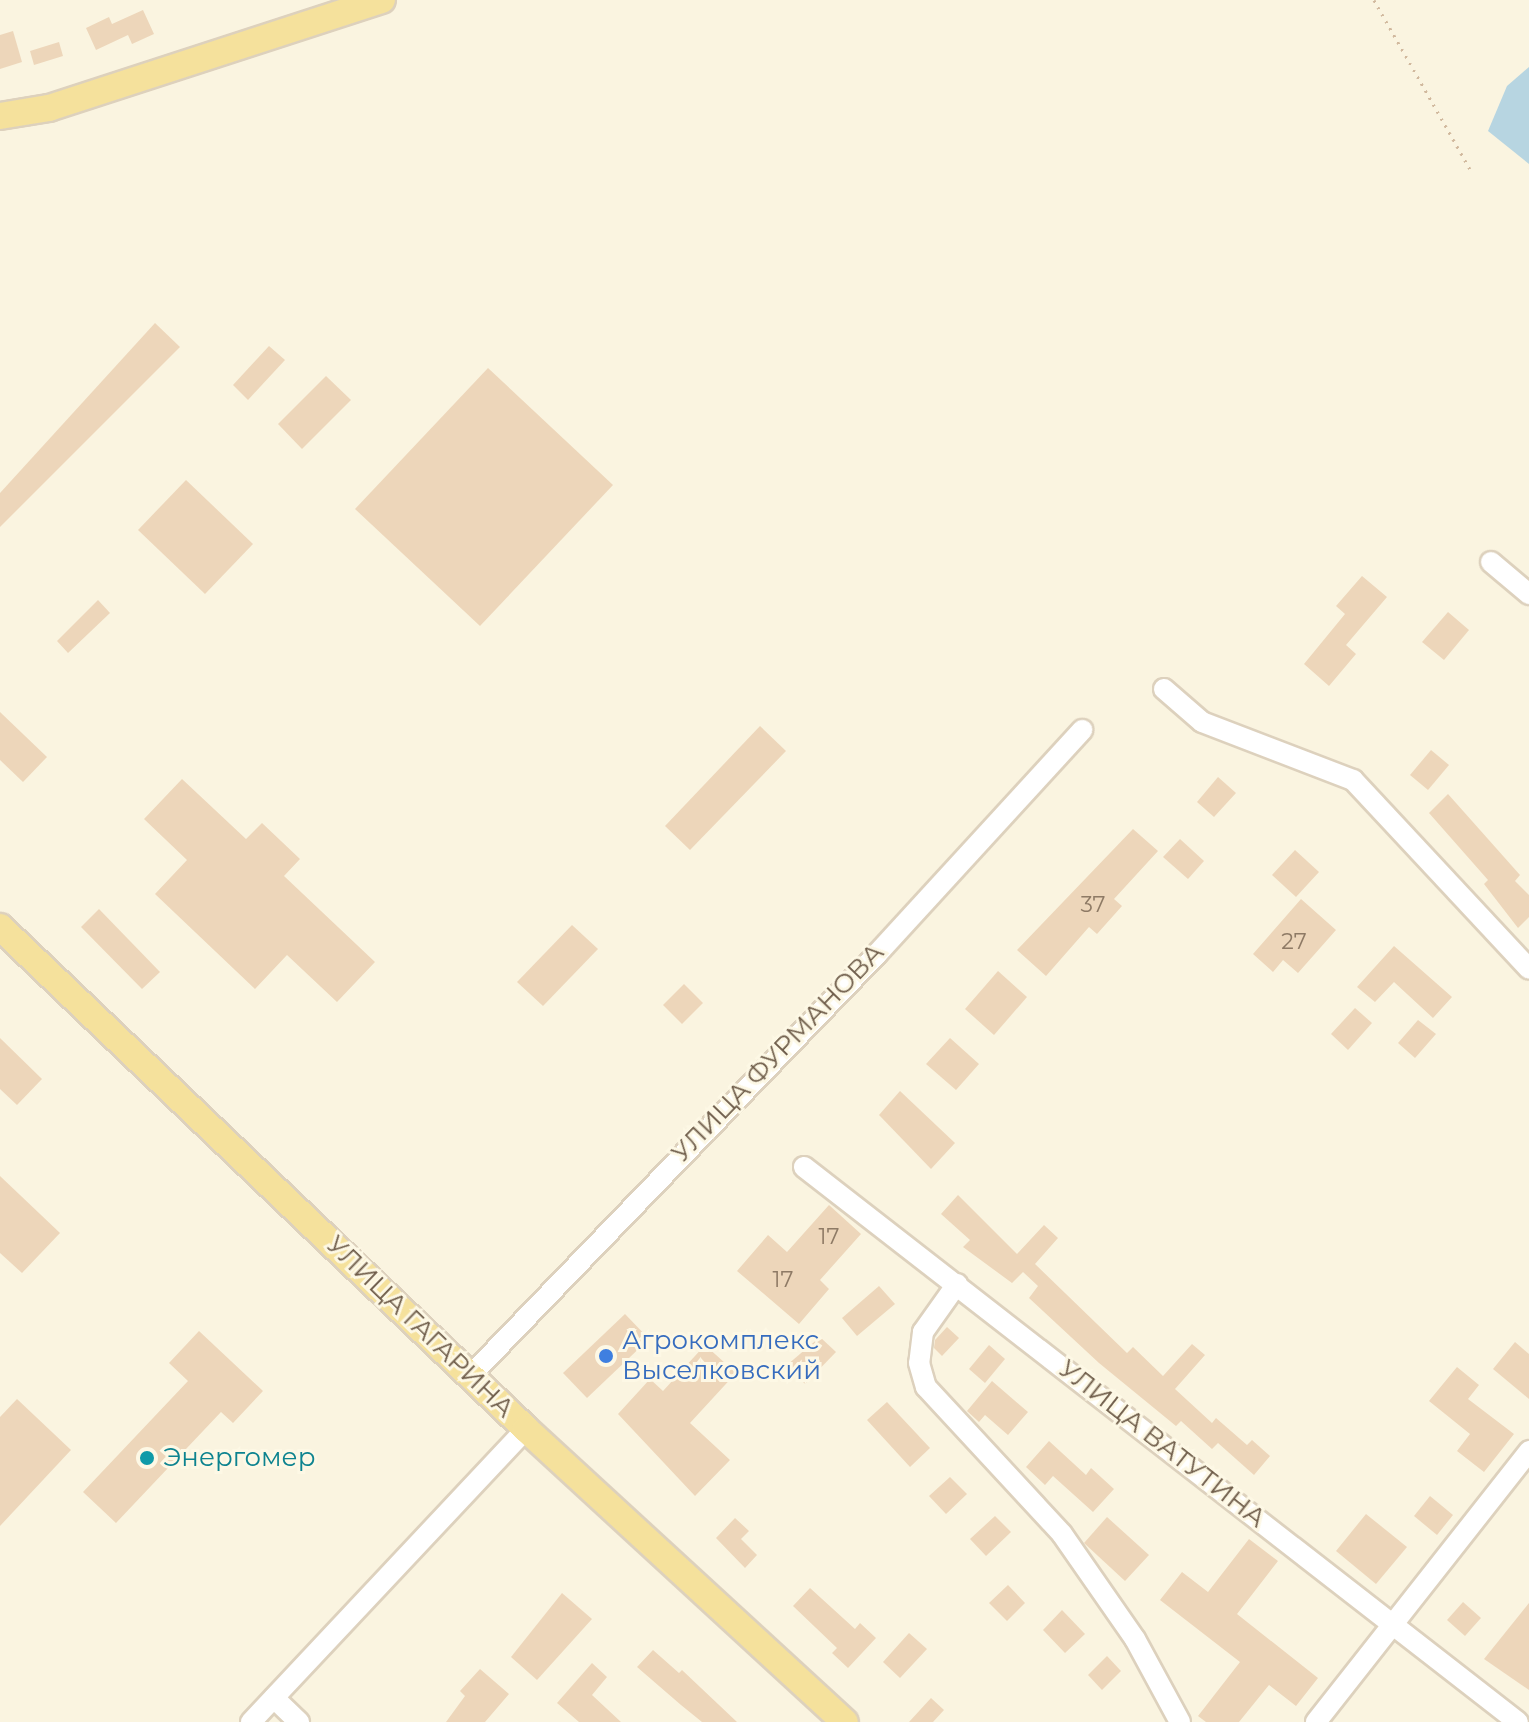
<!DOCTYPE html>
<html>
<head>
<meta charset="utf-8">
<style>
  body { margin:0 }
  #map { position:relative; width:1529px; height:1722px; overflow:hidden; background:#faf4e0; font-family:Montserrat,sans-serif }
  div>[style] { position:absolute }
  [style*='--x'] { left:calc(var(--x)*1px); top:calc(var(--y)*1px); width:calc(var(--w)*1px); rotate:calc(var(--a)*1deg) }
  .water>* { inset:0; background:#b7d5e1 }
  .building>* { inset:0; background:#edd6ba }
  .path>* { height:3px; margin-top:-1.5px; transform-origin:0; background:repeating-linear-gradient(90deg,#d1b99e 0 2px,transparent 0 8px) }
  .roads { filter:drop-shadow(2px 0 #ddd1bd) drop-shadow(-2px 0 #ddd1bd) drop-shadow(0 2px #ddd1bd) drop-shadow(0 -2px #ddd1bd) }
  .minor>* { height:20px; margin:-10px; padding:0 10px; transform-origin:10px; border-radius:10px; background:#fff }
  .major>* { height:26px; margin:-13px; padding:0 13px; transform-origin:13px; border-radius:13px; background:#f5e19c }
  .dots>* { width:22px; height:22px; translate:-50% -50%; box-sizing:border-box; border:4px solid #fdf8e5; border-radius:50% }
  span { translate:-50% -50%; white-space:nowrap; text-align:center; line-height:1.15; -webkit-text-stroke:6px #fdf8e5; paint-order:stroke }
  .number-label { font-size:22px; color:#8e7a65 }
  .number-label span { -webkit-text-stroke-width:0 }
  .street-label { font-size:26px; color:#6e5c49 }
  .shop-label { font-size:26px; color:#366cbe }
  .left { translate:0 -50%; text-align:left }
  .culture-label { font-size:26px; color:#0d838f }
</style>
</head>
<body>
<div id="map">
  <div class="water">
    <div style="clip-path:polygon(1529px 67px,1529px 164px,1488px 131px,1507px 86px)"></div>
  </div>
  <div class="building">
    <div style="clip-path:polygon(143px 10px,154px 34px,132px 44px,128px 35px,96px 50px,86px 28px,109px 17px,112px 24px)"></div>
    <div style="clip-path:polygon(13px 31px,22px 62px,0 69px,0 35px)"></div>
    <div style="clip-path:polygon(59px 42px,63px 56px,34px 65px,30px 51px)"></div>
    <div style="clip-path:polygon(155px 323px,180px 347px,0 527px,0 493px)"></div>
    <div style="clip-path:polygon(269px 346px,285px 360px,248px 400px,233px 385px)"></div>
    <div style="clip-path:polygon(488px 368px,613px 485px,480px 626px,355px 509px)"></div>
    <div style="clip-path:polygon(326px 376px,351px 400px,302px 449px,278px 424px)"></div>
    <div style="clip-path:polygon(186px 480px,253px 544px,205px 594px,138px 530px)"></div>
    <div style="clip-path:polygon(1362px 576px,1387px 597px,1346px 645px,1356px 654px,1329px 686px,1304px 664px,1345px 614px,1336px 606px)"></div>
    <div style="clip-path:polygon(98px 600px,110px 613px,68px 653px,57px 641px)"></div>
    <div style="clip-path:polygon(1448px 612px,1469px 630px,1444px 660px,1422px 642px)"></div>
    <div style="clip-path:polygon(0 712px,47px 757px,23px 782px,0 760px)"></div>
    <div style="clip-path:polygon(760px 726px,786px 751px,690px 850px,665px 826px)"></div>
    <div style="clip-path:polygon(1431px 750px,1449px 765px,1428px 790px,1410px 775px)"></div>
    <div style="clip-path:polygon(1218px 777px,1236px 793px,1214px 817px,1197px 802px)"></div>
    <div style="clip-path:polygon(182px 779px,246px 839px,262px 823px,300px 859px,284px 876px,375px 962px,337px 1002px,287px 955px,255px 989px,155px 894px,187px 860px,144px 819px)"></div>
    <div style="clip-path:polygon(1448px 794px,1520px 875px,1515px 881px,1529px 895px,1529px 917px,1518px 928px,1484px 884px,1488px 880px,1429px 813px)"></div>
    <div style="clip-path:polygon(1133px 829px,1158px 851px,1114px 899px,1122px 906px,1097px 934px,1089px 927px,1046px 976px,1017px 950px)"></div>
    <div style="clip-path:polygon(1180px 839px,1204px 861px,1188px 879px,1163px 857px)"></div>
    <div style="clip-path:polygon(1295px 850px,1319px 872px,1296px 897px,1272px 875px)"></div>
    <div style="clip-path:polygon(1301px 899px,1336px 930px,1298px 973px,1283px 960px,1273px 972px,1253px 954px)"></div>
    <div style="clip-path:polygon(99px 909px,160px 972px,142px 989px,81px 927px)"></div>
    <div style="clip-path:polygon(572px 925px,598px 949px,543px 1006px,517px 982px)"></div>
    <div style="clip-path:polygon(1394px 946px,1452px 997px,1433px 1018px,1394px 982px,1375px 1002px,1357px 987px)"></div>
    <div style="clip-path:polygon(998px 971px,1027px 997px,994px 1035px,965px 1009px)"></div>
    <div style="clip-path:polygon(684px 984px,703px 1003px,682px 1024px,663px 1005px)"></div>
    <div style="clip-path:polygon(1355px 1008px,1372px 1023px,1348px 1050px,1331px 1034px)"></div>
    <div style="clip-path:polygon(1418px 1020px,1436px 1034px,1415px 1058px,1398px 1043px)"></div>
    <div style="clip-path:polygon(0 1038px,42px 1079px,17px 1105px,0 1089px)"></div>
    <div style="clip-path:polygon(950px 1038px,979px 1064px,956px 1090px,926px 1064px)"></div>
    <div style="clip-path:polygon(900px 1091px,955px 1143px,931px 1169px,879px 1115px)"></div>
    <div style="clip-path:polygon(0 1176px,60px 1233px,22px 1273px,0 1253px)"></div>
    <div style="clip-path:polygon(958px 1195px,1017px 1254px,1044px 1225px,1058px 1238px,1035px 1264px,1127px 1353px,1133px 1347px,1163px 1376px,1192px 1344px,1205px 1355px,1175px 1389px,1212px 1423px,1216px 1418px,1247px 1445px,1252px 1440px,1270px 1456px,1254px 1475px,1218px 1443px,1212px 1449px,1181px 1421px,1176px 1426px,1099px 1363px,1029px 1298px,1038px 1286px,1023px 1272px,1012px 1283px,963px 1247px,970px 1240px,941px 1214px)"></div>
    <div style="clip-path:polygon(829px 1205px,861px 1234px,820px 1280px,829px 1289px,799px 1324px,737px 1271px,768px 1235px,787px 1252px)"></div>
    <div style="clip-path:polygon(879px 1286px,895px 1304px,857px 1336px,842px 1318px)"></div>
    <div style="clip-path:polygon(625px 1314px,649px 1339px,587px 1398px,563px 1373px)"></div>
    <div style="clip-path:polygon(947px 1327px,959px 1338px,942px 1356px,934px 1348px,935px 1340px)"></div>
    <div style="clip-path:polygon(199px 1331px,263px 1391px,233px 1423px,221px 1412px,116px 1523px,83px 1492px,188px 1381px,169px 1363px)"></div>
    <div style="clip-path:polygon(820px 1337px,836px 1352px,805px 1384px,787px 1365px)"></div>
    <div style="clip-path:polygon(1515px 1342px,1529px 1354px,1529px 1399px,1493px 1369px)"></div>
    <div style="clip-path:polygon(705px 1345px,736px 1373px,690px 1423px,730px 1460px,695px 1496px,618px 1414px,650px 1379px,663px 1391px)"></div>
    <div style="clip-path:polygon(989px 1345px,1005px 1359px,985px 1383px,969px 1369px)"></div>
    <div style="clip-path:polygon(1457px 1367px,1479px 1385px,1468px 1399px,1514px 1434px,1484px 1472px,1457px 1451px,1470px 1434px,1429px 1401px)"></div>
    <div style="clip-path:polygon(992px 1381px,1028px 1412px,1008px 1435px,985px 1415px,979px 1422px,967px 1411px)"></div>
    <div style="clip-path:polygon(17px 1399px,71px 1450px,0 1526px,0 1417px)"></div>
    <div style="clip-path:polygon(887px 1402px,930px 1448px,910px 1467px,867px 1420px)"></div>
    <div style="clip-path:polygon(1049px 1441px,1086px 1475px,1091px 1468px,1114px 1489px,1093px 1512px,1053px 1476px,1045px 1485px,1026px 1467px)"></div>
    <div style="clip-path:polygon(950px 1477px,967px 1494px,946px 1514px,929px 1496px)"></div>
    <div style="clip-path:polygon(1430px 1496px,1453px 1515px,1437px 1535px,1414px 1516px)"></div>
    <div style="clip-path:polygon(1366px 1514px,1407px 1547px,1376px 1584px,1336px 1551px)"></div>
    <div style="clip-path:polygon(995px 1516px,1011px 1532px,986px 1556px,970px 1539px)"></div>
    <div style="clip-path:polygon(1107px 1517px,1149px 1555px,1125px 1581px,1084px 1543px)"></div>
    <div style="clip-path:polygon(735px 1518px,749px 1531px,741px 1539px,757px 1555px,745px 1568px,716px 1538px)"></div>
    <div style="clip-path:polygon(1249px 1539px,1278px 1561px,1237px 1614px,1318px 1678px,1296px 1706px,1269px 1685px,1239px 1722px,1206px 1722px,1198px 1716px,1240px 1662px,1160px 1600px,1182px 1572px,1208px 1592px)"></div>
    <div style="clip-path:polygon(1008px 1585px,1025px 1603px,1007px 1621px,989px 1603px)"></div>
    <div style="clip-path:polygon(810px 1588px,855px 1629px,860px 1623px,876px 1638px,848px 1668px,832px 1653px,837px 1648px,793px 1606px)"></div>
    <div style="clip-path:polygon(562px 1593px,592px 1619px,537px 1680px,511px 1657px)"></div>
    <div style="clip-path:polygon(1463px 1602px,1481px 1618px,1465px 1636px,1447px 1620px)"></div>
    <div style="clip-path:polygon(1529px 1603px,1529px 1690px,1484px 1659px)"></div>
    <div style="clip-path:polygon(1062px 1610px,1085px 1634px,1065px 1653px,1043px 1630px)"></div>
    <div style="clip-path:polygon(909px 1633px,927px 1649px,900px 1678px,883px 1662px)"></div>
    <div style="clip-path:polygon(653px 1650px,679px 1673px,682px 1670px,737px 1722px,702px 1722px,681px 1705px,637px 1667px)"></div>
    <div style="clip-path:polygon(1107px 1656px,1121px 1671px,1102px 1690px,1088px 1675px)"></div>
    <div style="clip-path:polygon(592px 1663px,607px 1677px,592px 1695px,621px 1722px,579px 1722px,557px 1703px)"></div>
    <div style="clip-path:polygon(480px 1669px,509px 1694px,485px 1722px,446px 1722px,465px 1696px,460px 1691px)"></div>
    <div style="clip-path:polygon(931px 1698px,944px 1710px,933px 1722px,909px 1722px)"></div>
  </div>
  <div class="path">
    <div style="--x:1374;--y:0;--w:194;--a:60.4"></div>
  </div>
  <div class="roads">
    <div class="minor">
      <div style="--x:1491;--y:562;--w:50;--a:40.1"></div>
      <div style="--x:1164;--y:689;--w:50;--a:41"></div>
      <div style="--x:1202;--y:722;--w:162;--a:21"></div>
      <div style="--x:1353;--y:780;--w:258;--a:47"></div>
      <div style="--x:804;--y:1167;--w:904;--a:37.86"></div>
      <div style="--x:957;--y:1284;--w:59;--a:125.3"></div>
      <div style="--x:923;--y:1332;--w:31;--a:97"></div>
      <div style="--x:919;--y:1363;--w:25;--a:74"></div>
      <div style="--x:926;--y:1387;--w:200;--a:47.2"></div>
      <div style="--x:1062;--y:1534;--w:128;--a:55.2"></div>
      <div style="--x:1135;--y:1639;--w:94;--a:61.5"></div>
      <div style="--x:472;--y:1374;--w:583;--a:-46.04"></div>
      <div style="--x:877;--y:954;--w:304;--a:-47.5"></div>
      <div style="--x:274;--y:1698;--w:35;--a:44"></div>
      <div style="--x:251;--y:1722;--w:402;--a:-46.8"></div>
      <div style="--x:1316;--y:1722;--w:345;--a:-51.8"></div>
    </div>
    <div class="major">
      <div style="--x:0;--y:116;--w:50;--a:-9.3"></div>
      <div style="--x:49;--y:108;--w:350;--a:-18"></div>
      <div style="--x:0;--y:927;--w:727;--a:43.66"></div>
      <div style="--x:526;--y:1429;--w:433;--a:42.6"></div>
    </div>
  </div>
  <div class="dots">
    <div style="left:606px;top:1356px;background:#3f7fe0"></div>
    <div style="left:147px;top:1458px;background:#0f9aa8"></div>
  </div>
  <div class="number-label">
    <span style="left:1093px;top:905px">37</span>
    <span style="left:1294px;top:942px">27</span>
    <span style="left:829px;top:1237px">17</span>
    <span style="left:783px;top:1280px">17</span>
  </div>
  <div class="street-label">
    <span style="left:778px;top:1053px;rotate:-46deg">УЛИЦА ФУРМАНОВА</span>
    <span style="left:420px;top:1327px;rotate:44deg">УЛИЦА ГАГАРИНА</span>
    <span style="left:1162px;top:1444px;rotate:38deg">УЛИЦА ВАТУТИНА</span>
  </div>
  <div class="shop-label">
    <span class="left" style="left:622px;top:1356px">Агрокомплекс<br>Выселковский</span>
  </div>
  <div class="culture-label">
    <span class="left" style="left:163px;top:1458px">Энергомер</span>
  </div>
</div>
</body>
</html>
